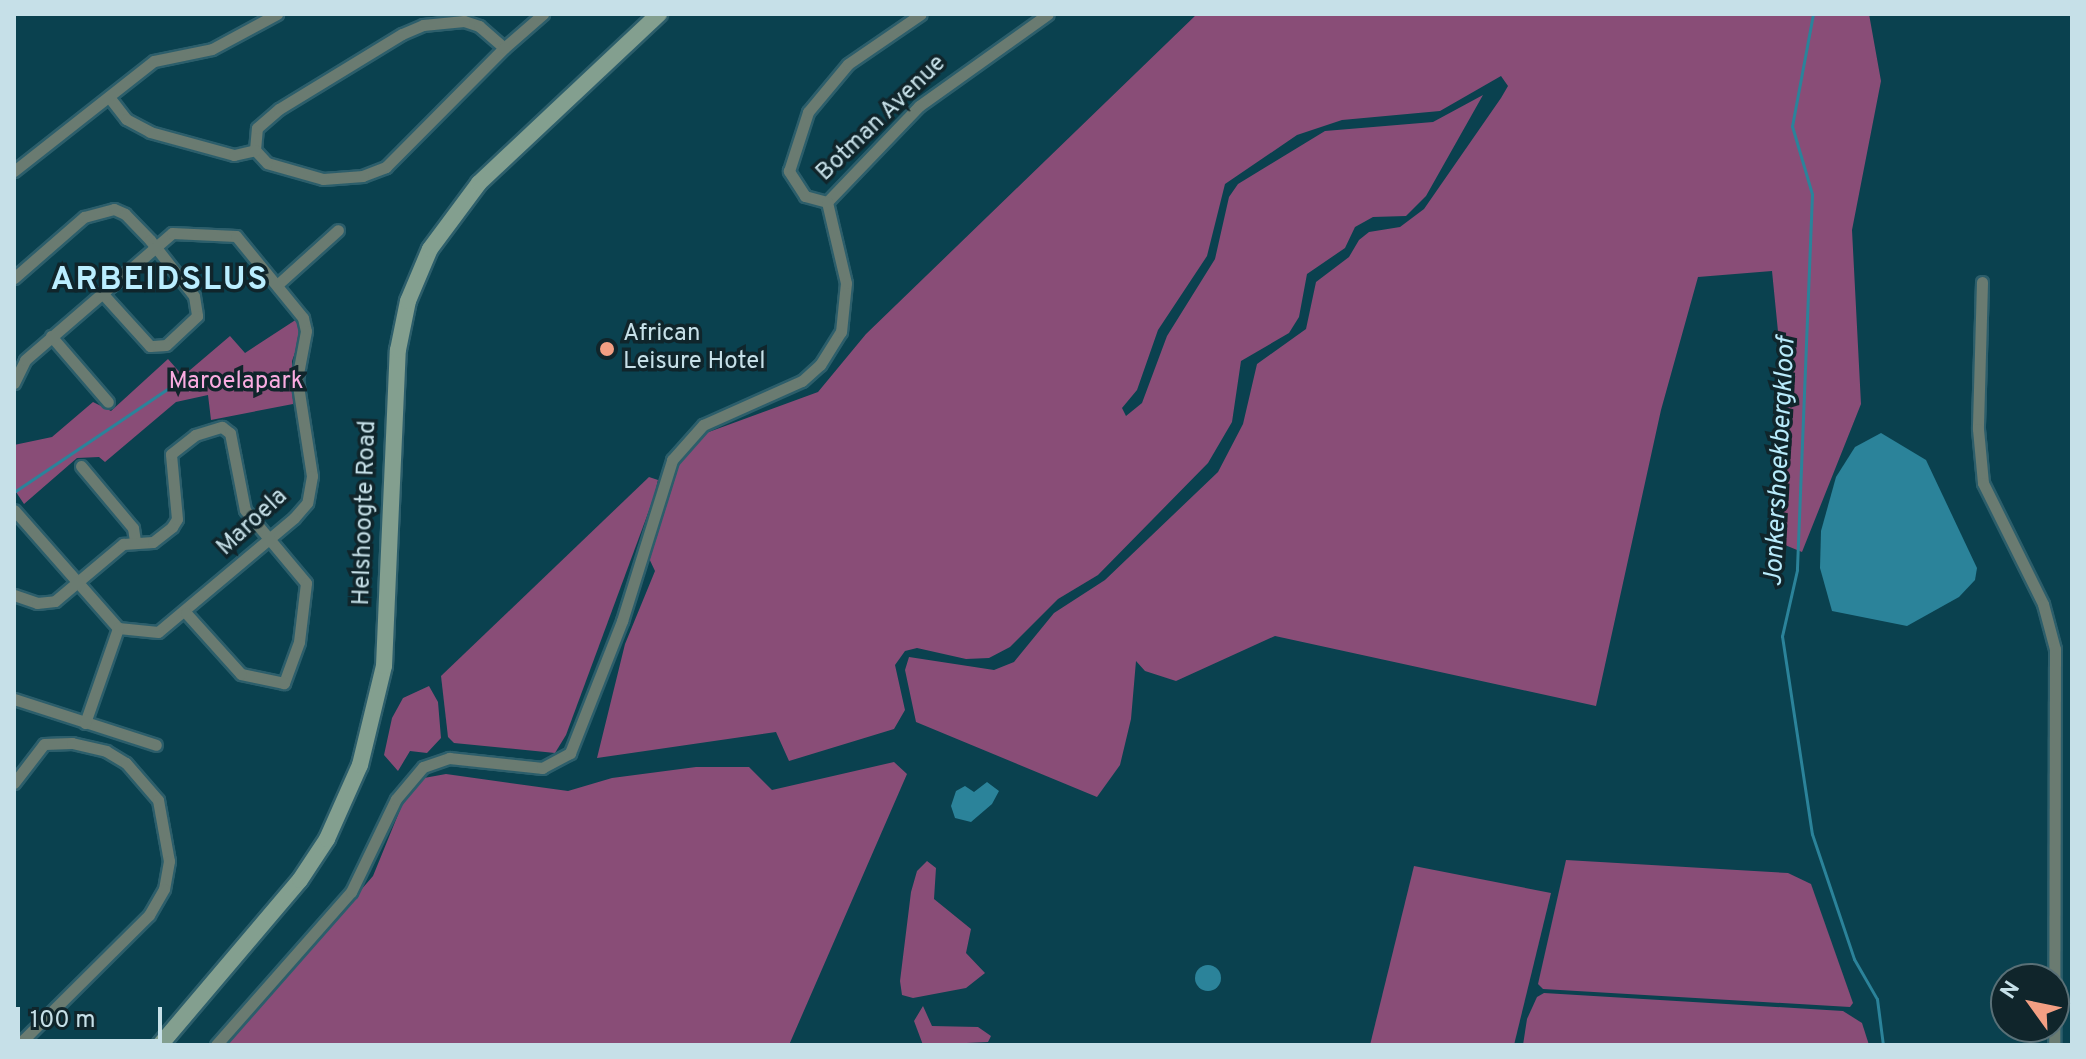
<!DOCTYPE html>
<html>
<head>
<meta charset="utf-8">
<style>
  body { margin:0 }
  #map { position:relative; width:2086px; height:1059px; overflow:hidden; background:#0a414f; font-family:Overpass,sans-serif }
  div>[style] { position:absolute }
  [style*='--x'] { left:calc(var(--x)*1px); top:calc(var(--y)*1px); width:calc(var(--w)*1px); rotate:calc(var(--a)*1deg) }
  .green>* { inset:0; background:#894d77 }
  .water>* { inset:0; background:#2b839a }
  .round { border-radius:50% }
  .stream>* { height:3px; margin:-1.5px; padding:0 1.5px; transform-origin:1.5px; border-radius:1.5px; background:#2b839a }
  .roads { filter:drop-shadow(2px 0 #2c5e6b) drop-shadow(-2px 0 #2c5e6b) drop-shadow(0 2px #2c5e6b) drop-shadow(0 -2px #2c5e6b) }
  .minor>* { height:11px; margin:-5.5px; padding:0 5.5px; transform-origin:5.5px; border-radius:5.5px; background:#6a7b71 }
  .secondary>* { height:16px; margin:-8px; padding:0 8px; transform-origin:8px; border-radius:8px; background:#839f8f }
  .dots>* { width:22px; height:22px; translate:-50% -50%; box-sizing:border-box; border:4px solid #10252b; border-radius:50% }
  span { translate:-50% -50%; white-space:nowrap; text-align:center; line-height:1.15; -webkit-text-stroke:7px #10252b; paint-order:stroke }
  .street-label { font-size:24px; color:#c6e0e8 }
  .poi-label { font-size:24px; color:#c6e0e8 }
  .left { translate:0 -50%; text-align:left }
  .park-label { font-size:24px; color:#faace1 }
  .water-label { font-size:26px; color:#b8ebfb; font-style:italic }
  .district-label { font-size:32px; color:#baeeff; font-weight:700; letter-spacing:2px }
  .frame { position:absolute; inset:0; border:16px solid #c6e0e8; pointer-events:none }
  .north { position:absolute; left:1990px; top:963px; width:80px; height:80px; box-sizing:border-box; background:#10252b; border:2px solid #597077; border-radius:50%; rotate:303deg; font-size:22px; font-weight:700; line-height:32px; text-align:center; color:#c6e0e8 }
  .north::after { content:''; display:block; margin:auto; width:28px; height:36px; background:#f39f83; clip-path:polygon(50% 0,100% 100%,50% 72%,0 100%) }
  .scale { position:absolute; left:16px; top:1007px; width:146px; height:36px; box-sizing:border-box; border:4px solid #c6e0e8; border-top:0; padding-left:10px; font-size:24px; line-height:28px; white-space:nowrap; color:#c6e0e8; -webkit-text-stroke:6px #10252b; paint-order:stroke }
</style>
</head>
<body>
<div id="map">
  <div class="green">
    <div style="clip-path:polygon(1197px 14px,1869px 14px,1881px 81px,1852px 230px,1861px 404px,1802px 552px,1780px 543px,1782px 372px,1772px 271px,1698px 277px,1661px 410px,1596px 706px,1275px 636px,1176px 681px,1145px 671px,1136px 661px,1131px 719px,1120px 765px,1097px 797px,916px 722px,905px 670px,909px 657px,994px 670px,1014px 662px,1054px 613px,1105px 580px,1218px 472px,1243px 424px,1257px 364px,1306px 329px,1316px 282px,1349px 257px,1359px 240px,1369px 232px,1400px 227px,1424px 209px,1501px 98px,1508px 86px,1501px 76px,1440px 111px,1342px 120px,1297px 135px,1225px 184px,1207px 256px,1158px 330px,1137px 390px,1122px 408px,1126px 416px,1142px 403px,1167px 336px,1215px 259px,1229px 197px,1238px 184px,1325px 131px,1433px 122px,1483px 95px,1426px 196px,1406px 216px,1373px 217px,1355px 227px,1345px 248px,1307px 274px,1299px 317px,1289px 333px,1241px 361px,1232px 422px,1208px 463px,1098px 575px,1058px 599px,1010px 647px,989px 658px,966px 659px,917px 648px,905px 651px,895px 665px,905px 710px,894px 729px,789px 761px,776px 732px,597px 758px,625px 644px,655px 571px,647px 554px,681px 454px,706px 433px,818px 392px,866px 334px)"></div>
    <div style="clip-path:polygon(297px 319px,302px 333px,292px 361px,293px 404px,211px 420px,208px 395px,176px 402px,105px 462px,99px 457px,77px 458px,24px 504px,14px 489px,14px 445px,52px 437px,93px 402px,111px 411px,168px 359px,183px 376px,230px 336px,245px 353px)"></div>
    <div style="clip-path:polygon(649px 477px,658px 480px,654px 497px,566px 735px,555px 753px,454px 743px,448px 737px,441px 676px)"></div>
    <div style="clip-path:polygon(429px 686px,438px 702px,441px 738px,427px 753px,410px 751px,398px 771px,384px 755px,392px 718px,403px 698px)"></div>
    <div style="clip-path:polygon(894px 762px,907px 774px,789px 1045px,227px 1045px,373px 876px,402px 805px,424px 778px,446px 774px,568px 791px,612px 778px,696px 767px,749px 767px,772px 790px)"></div>
    <div style="clip-path:polygon(1566px 860px,1788px 873px,1811px 884px,1853px 1003px,1850px 1007px,1543px 989px,1538px 984px)"></div>
    <div style="clip-path:polygon(927px 861px,936px 868px,934px 899px,971px 929px,966px 953px,985px 973px,966px 988px,913px 998px,902px 995px,900px 981px,911px 892px,917px 871px)"></div>
    <div style="clip-path:polygon(1414px 866px,1551px 893px,1514px 1045px,1370px 1045px)"></div>
    <div style="clip-path:polygon(1544px 993px,1843px 1011px,1862px 1023px,1869px 1045px,1523px 1045px,1527px 1019px,1537px 997px)"></div>
    <div style="clip-path:polygon(923px 1006px,932px 1026px,978px 1027px,991px 1036px,988px 1042px,923px 1045px,914px 1021px)"></div>
  </div>
  <div class="water">
    <div style="clip-path:polygon(1881px 433px,1926px 460px,1977px 568px,1975px 580px,1959px 597px,1907px 626px,1832px 611px,1820px 568px,1821px 531px,1836px 477px,1855px 447px)"></div>
    <div style="clip-path:polygon(987px 782px,999px 791px,992px 804px,971px 822px,955px 818px,951px 806px,956px 791px,965px 786px,974px 792px)"></div>
    <div class="round" style="left:1195px;top:965px;width:26px;height:26px"></div>
  </div>
  <div class="stream">
    <div style="--x:1813;--y:14;--w:114;--a:100.6"></div>
    <div style="--x:1792;--y:126;--w:71;--a:73.6"></div>
    <div style="--x:1812;--y:194;--w:376;--a:92.3"></div>
    <div style="--x:1797;--y:570;--w:68;--a:102.8"></div>
    <div style="--x:1782;--y:636;--w:200;--a:81.4"></div>
    <div style="--x:1812;--y:834;--w:132;--a:71.4"></div>
    <div style="--x:1854;--y:959;--w:46;--a:60.1"></div>
    <div style="--x:1877;--y:999;--w:46;--a:82.6"></div>
    <div style="--x:14;--y:492;--w:195;--a:-33.9"></div>
  </div>
  <div class="roads">
    <div class="minor">
      <div style="--x:464;--y:21;--w:16;--a:18"></div>
      <div style="--x:479;--y:26;--w:33;--a:41"></div>
      <div style="--x:504;--y:48;--w:168;--a:134.8"></div>
      <div style="--x:386;--y:167;--w:25;--a:159"></div>
      <div style="--x:363;--y:176;--w:40;--a:175.7"></div>
      <div style="--x:323;--y:179;--w:58;--a:-164.1"></div>
      <div style="--x:267;--y:163;--w:18;--a:-133"></div>
      <div style="--x:255;--y:150;--w:22;--a:-85"></div>
      <div style="--x:257;--y:128;--w:29;--a:-41"></div>
      <div style="--x:279;--y:109;--w:144;--a:-31.4"></div>
      <div style="--x:402;--y:34;--w:23;--a:-23"></div>
      <div style="--x:423;--y:25;--w:41;--a:-5.6"></div>
      <div style="--x:504;--y:48;--w:52;--a:-41.1"></div>
      <div style="--x:109;--y:97;--w:28;--a:52"></div>
      <div style="--x:126;--y:119;--w:27;--a:28"></div>
      <div style="--x:150;--y:132;--w:87;--a:15.3"></div>
      <div style="--x:234;--y:155;--w:22;--a:-13"></div>
      <div style="--x:14;--y:171;--w:178;--a:-38.2"></div>
      <div style="--x:154;--y:61;--w:59;--a:-11.7"></div>
      <div style="--x:212;--y:49;--w:74;--a:-28.3"></div>
      <div style="--x:827;--y:202;--w:133;--a:-46.2"></div>
      <div style="--x:919;--y:106;--w:158;--a:-35.5"></div>
      <div style="--x:827;--y:202;--w:23;--a:-165"></div>
      <div style="--x:805;--y:196;--w:30;--a:-123"></div>
      <div style="--x:789;--y:171;--w:62;--a:-72.1"></div>
      <div style="--x:808;--y:112;--w:62;--a:-50.2"></div>
      <div style="--x:848;--y:64;--w:88;--a:-34.4"></div>
      <div style="--x:14;--y:278;--w:93;--a:-41.1"></div>
      <div style="--x:84;--y:217;--w:31;--a:-15"></div>
      <div style="--x:114;--y:209;--w:12;--a:24"></div>
      <div style="--x:125;--y:214;--w:36;--a:46"></div>
      <div style="--x:150;--y:240;--w:71;--a:51.8"></div>
      <div style="--x:194;--y:296;--w:20;--a:81"></div>
      <div style="--x:197;--y:316;--w:42;--a:136.9"></div>
      <div style="--x:166;--y:345;--w:16;--a:176"></div>
      <div style="--x:150;--y:346;--w:72;--a:-132.2"></div>
      <div style="--x:1982;--y:282;--w:147;--a:91.6"></div>
      <div style="--x:1978;--y:429;--w:54;--a:84.7"></div>
      <div style="--x:1983;--y:483;--w:135;--a:63.6"></div>
      <div style="--x:2043;--y:604;--w:47;--a:75.1"></div>
      <div style="--x:2055;--y:649;--w:396;--a:90.1"></div>
      <div style="--x:277;--y:285;--w:82;--a:-42"></div>
      <div style="--x:51;--y:336;--w:87;--a:49.2"></div>
      <div style="--x:14;--y:383;--w:25;--a:-64"></div>
      <div style="--x:25;--y:360;--w:194;--a:-40.8"></div>
      <div style="--x:172;--y:233;--w:64;--a:2.7"></div>
      <div style="--x:236;--y:236;--w:106;--a:50.7"></div>
      <div style="--x:303;--y:318;--w:13;--a:77"></div>
      <div style="--x:306;--y:331;--w:49;--a:100.6"></div>
      <div style="--x:297;--y:379;--w:98;--a:81.2"></div>
      <div style="--x:312;--y:476;--w:27;--a:100"></div>
      <div style="--x:307;--y:503;--w:20;--a:131"></div>
      <div style="--x:294;--y:518;--w:177;--a:140"></div>
      <div style="--x:158;--y:632;--w:40;--a:-174.3"></div>
      <div style="--x:118;--y:628;--w:157;--a:-131.4"></div>
      <div style="--x:81;--y:466;--w:81;--a:50"></div>
      <div style="--x:133;--y:528;--w:13;--a:81"></div>
      <div style="--x:14;--y:595;--w:24;--a:19"></div>
      <div style="--x:37;--y:603;--w:18;--a:-6"></div>
      <div style="--x:55;--y:601;--w:89;--a:-40"></div>
      <div style="--x:123;--y:544;--w:30;--a:-4"></div>
      <div style="--x:153;--y:542;--w:24;--a:-38"></div>
      <div style="--x:172;--y:527;--w:9;--a:-58"></div>
      <div style="--x:177;--y:519;--w:65;--a:-95.3"></div>
      <div style="--x:171;--y:454;--w:31;--a:-38"></div>
      <div style="--x:195;--y:435;--w:28;--a:-17"></div>
      <div style="--x:222;--y:427;--w:10;--a:37"></div>
      <div style="--x:230;--y:433;--w:78;--a:79"></div>
      <div style="--x:245;--y:510;--w:95;--a:50.1"></div>
      <div style="--x:306;--y:583;--w:59;--a:96.8"></div>
      <div style="--x:299;--y:642;--w:44;--a:110.1"></div>
      <div style="--x:284;--y:683;--w:44;--a:-168.2"></div>
      <div style="--x:241;--y:674;--w:82;--a:-132"></div>
      <div style="--x:14;--y:699;--w:149;--a:17.9"></div>
      <div style="--x:85;--y:723;--w:101;--a:-70.8"></div>
      <div style="--x:14;--y:783;--w:49;--a:-52.4"></div>
      <div style="--x:44;--y:744;--w:28;--a:-2"></div>
      <div style="--x:72;--y:743;--w:35;--a:13"></div>
      <div style="--x:106;--y:751;--w:23;--a:31"></div>
      <div style="--x:126;--y:763;--w:49;--a:49.1"></div>
      <div style="--x:158;--y:800;--w:62;--a:79.8"></div>
      <div style="--x:169;--y:861;--w:28;--a:100"></div>
      <div style="--x:164;--y:889;--w:30;--a:120"></div>
      <div style="--x:149;--y:915;--w:185;--a:135.2"></div>
      <div style="--x:216;--y:1045;--w:204;--a:-48.6"></div>
      <div style="--x:351;--y:892;--w:103;--a:-64.2"></div>
      <div style="--x:396;--y:799;--w:42;--a:-49.8"></div>
      <div style="--x:423;--y:767;--w:28;--a:-19"></div>
      <div style="--x:449;--y:758;--w:94;--a:6.1"></div>
      <div style="--x:542;--y:768;--w:32;--a:-28"></div>
      <div style="--x:570;--y:753;--w:142;--a:-68.5"></div>
      <div style="--x:622;--y:621;--w:169;--a:-72.7"></div>
      <div style="--x:672;--y:460;--w:47;--a:-48.5"></div>
      <div style="--x:703;--y:425;--w:108;--a:-24"></div>
      <div style="--x:802;--y:381;--w:24;--a:-42"></div>
      <div style="--x:820;--y:365;--w:39;--a:-58"></div>
      <div style="--x:841;--y:332;--w:49;--a:-84.2"></div>
      <div style="--x:846;--y:283;--w:83;--a:-103.2"></div>
    </div>
    <div class="secondary">
      <div style="--x:160;--y:1045;--w:216;--a:-49.7"></div>
      <div style="--x:300;--y:880;--w:49;--a:-56.6"></div>
      <div style="--x:327;--y:839;--w:81;--a:-66"></div>
      <div style="--x:360;--y:765;--w:102;--a:-76.4"></div>
      <div style="--x:384;--y:666;--w:316;--a:-87.5"></div>
      <div style="--x:398;--y:350;--w:50;--a:-78.5"></div>
      <div style="--x:408;--y:301;--w:56;--a:-67.1"></div>
      <div style="--x:430;--y:249;--w:82;--a:-53.4"></div>
      <div style="--x:479;--y:183;--w:247;--a:-43.2"></div>
    </div>
  </div>
  <div class="dots">
    <div style="left:607px;top:349px;background:#f39f83"></div>
  </div>
  <div class="street-label">
    <span style="left:882px;top:119px;rotate:-44deg">Botman Avenue</span>
    <span style="left:366px;top:513px;rotate:-88deg">Helshoogte Road</span>
    <span style="left:253px;top:523px;rotate:-43deg">Maroela</span>
  </div>
  <div class="poi-label">
    <span class="left" style="left:623px;top:349px">African<br>Leisure Hotel</span>
  </div>
  <div class="park-label">
    <span style="left:236px;top:383px">Maroelapark</span>
  </div>
  <div class="water-label">
    <span style="left:1781px;top:462px;rotate:-87deg">Jonkershoekbergkloof</span>
  </div>
  <div class="district-label">
    <span style="left:160px;top:281px">ARBEIDSLUS</span>
  </div>
  <div class="frame"></div>
  <div class="north">N</div>
  <div class="scale">100 m</div>
</div>
</body>
</html>
